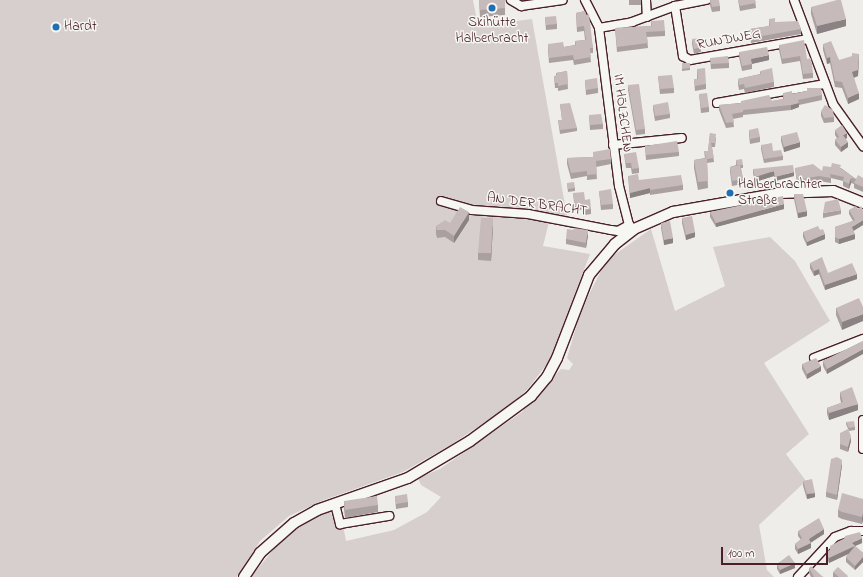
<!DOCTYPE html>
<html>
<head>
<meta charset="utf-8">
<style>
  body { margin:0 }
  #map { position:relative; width:863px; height:577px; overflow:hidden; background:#efedea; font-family:"Indie Flower",sans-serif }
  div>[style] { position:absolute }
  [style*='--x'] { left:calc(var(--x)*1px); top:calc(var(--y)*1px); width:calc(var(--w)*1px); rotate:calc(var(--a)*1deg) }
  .green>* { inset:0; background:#d7cfce }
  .roads { filter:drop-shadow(1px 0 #4a1f2b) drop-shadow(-1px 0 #4a1f2b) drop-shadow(0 1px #4a1f2b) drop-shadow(0 -1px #4a1f2b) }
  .minor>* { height:8px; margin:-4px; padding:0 4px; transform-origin:4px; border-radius:4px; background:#f6f6f2 }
  .major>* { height:10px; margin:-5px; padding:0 5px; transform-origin:5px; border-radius:5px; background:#f6f6f2 }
  .wall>* { inset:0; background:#aaa0a1 }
  .shaded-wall>* { inset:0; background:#8b8283 }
  .building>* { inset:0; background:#c6babb }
  .dots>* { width:11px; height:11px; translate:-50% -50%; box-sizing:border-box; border:2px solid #f6f6f2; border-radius:50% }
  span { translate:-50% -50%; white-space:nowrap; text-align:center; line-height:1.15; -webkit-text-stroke:3px #f6f6f2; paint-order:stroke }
  .poi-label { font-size:14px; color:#4a1f2b }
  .left { translate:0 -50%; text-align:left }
  .street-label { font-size:14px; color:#4a1f2b }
  .scale { position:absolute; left:721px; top:547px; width:107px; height:18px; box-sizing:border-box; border:2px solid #4a1f2b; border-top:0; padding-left:5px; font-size:12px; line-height:14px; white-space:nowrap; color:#4a1f2b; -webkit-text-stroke:3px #f6f6f2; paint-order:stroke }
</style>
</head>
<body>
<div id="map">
  <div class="green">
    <div style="clip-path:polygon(0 0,473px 0,478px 26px,532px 19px,567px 216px,551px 214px,543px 246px,590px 254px,550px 360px,527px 390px,502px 411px,452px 444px,403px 472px,324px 500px,289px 516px,260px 541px,237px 577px,0 577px)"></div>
    <div style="clip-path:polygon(651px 229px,675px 311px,725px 286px,713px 247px,770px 237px,795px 261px,830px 321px,764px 363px,809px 434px,786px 454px,806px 481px,759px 525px,767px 570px,774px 577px,251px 577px,282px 539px,311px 519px,330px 511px,337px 527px,343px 525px,346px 541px,394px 530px,427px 512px,441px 497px,421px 485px,418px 478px,440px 469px,522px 412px,561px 369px,569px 370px,573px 364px,567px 358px,581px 310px,601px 271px,614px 255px)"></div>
  </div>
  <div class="roads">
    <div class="minor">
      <div style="--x:511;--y:0;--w:12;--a:31"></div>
      <div style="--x:521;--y:6;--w:42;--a:-8.1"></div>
      <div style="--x:585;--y:0;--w:31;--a:63"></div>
      <div style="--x:599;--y:28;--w:159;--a:82.8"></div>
      <div style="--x:619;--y:186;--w:40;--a:75.6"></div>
      <div style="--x:629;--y:225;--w:6;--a:39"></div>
      <div style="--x:646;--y:0;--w:17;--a:87"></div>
      <div style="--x:794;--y:0;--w:111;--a:69.4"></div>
      <div style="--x:833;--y:104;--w:52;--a:54.5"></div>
      <div style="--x:675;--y:6;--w:51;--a:80.9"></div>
      <div style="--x:683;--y:56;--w:8;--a:30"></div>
      <div style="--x:690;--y:60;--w:120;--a:-10.1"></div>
      <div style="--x:599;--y:28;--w:34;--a:-10"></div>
      <div style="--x:632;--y:22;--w:46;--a:-20.4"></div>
      <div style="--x:675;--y:6;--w:32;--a:-11"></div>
      <div style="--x:717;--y:103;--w:110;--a:-10"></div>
      <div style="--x:613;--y:145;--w:69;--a:-5.8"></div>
      <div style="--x:441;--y:201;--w:32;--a:16"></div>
      <div style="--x:472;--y:210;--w:56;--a:4.1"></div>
      <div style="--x:528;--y:214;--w:85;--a:10.9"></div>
      <div style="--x:611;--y:230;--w:7;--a:8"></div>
      <div style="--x:618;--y:231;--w:13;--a:-29"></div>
      <div style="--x:814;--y:358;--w:53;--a:-21.2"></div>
      <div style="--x:863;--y:420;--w:29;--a:90"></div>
      <div style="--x:335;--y:504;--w:21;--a:76"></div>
      <div style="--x:340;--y:524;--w:50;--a:-9.3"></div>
      <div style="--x:798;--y:577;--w:54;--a:-47.2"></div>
      <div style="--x:835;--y:537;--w:17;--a:-21"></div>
      <div style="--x:851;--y:531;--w:12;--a:0"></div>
    </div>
    <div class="major">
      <div style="--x:244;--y:577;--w:29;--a:-56"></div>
      <div style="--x:260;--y:553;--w:45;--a:-41.4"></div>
      <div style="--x:294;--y:523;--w:26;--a:-29"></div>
      <div style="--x:317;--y:510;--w:96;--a:-19.4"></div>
      <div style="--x:408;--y:478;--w:72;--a:-30.8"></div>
      <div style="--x:470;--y:441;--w:76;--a:-36.4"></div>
      <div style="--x:531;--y:396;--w:25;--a:-50"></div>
      <div style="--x:547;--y:377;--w:21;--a:-62"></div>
      <div style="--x:557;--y:358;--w:89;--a:-68.9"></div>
      <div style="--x:589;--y:275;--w:40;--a:-50"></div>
      <div style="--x:615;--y:244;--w:24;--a:-38"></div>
      <div style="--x:634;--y:229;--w:43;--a:-23.6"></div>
      <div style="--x:673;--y:212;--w:110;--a:-10"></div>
      <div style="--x:781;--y:193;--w:52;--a:-2.2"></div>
      <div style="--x:833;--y:191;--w:32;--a:22"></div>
    </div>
  </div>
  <div class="wall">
    <div style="clip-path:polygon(479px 0,505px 8px,505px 15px,480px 17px)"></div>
    <div style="clip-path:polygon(629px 0,641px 0,641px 5px,629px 5px)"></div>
    <div style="clip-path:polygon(710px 0,720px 6px,720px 11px,712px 12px,710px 5px)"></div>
    <div style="clip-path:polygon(738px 0,755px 0,756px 8px,740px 11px)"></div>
    <div style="clip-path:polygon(811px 7px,846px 26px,817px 34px,811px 14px)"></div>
    <div style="clip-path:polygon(585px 11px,593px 48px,593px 53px,590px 53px,591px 62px,574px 65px,573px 60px,549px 63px,548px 50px,548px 44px,564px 47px,575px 45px,575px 41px,585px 40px,584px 31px,577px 32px,576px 13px)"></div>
    <div style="clip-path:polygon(545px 17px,557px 24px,557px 29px,546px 30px)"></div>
    <div style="clip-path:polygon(769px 19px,775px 22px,801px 29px,801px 34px,751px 43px,750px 34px,750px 29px,769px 26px)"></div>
    <div style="clip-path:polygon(651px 21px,665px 31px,665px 36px,647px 37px,648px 48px,617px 52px,615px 28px,651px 26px)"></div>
    <div style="clip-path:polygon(692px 39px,701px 47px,701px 52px,694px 54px,692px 44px)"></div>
    <div style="clip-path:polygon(823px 44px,839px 60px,859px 60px,858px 76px,854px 78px,859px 99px,848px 104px,842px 88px,835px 87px,830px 63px,827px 64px,823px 50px)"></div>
    <div style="clip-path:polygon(779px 45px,807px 59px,813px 73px,813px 78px,803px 79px,800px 61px,782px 64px,779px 50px)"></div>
    <div style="clip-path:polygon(739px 52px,769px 60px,752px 64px,752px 69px,742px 71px,739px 57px)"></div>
    <div style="clip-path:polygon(710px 58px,729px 63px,729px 68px,711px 69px)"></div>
    <div style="clip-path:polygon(682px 63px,690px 63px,690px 70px,682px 71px)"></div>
    <div style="clip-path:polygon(697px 69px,706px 84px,706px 89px,695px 91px,694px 79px,697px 79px)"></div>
    <div style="clip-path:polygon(567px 71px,568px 89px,558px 91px,558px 88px,555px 88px,554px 76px,556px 76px,556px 73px)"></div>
    <div style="clip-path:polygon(760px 71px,774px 82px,774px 87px,745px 93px,744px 89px,739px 90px,738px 84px,738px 79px,760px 74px)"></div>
    <div style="clip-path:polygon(658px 76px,674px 88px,674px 93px,660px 94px)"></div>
    <div style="clip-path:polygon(585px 80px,598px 88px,598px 93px,586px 95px)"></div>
    <div style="clip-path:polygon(628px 85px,645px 129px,645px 134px,636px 135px,628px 90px)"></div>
    <div style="clip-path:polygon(807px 88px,822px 95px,822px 100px,799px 105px,799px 107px,791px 110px,743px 115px,743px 117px,733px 119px,734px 127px,726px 128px,719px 110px,719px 105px,741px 103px,741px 101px,772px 101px,783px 99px,783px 93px,792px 94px,807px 91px)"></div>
    <div style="clip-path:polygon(699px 94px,709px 107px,709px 112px,701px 113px)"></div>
    <div style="clip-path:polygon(560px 104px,577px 128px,577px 131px,560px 134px,558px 120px,562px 120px)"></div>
    <div style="clip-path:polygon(653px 105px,670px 114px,670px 118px,655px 121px,653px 109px)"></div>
    <div style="clip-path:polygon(821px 111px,834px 117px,834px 122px,824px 123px,821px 116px)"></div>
    <div style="clip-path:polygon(589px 115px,603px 124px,603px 129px,590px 130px)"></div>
    <div style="clip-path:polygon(749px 130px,760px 137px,760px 142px,750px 144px,749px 135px)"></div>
    <div style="clip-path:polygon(835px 130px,847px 138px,846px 139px,848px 147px,841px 152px,835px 145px,835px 140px,837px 138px,835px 135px)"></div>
    <div style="clip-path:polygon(710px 133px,716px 138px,715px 147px,712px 147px,714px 162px,707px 163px,708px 188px,698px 190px,694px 168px,694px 160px,705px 158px,704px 151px,708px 151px)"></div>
    <div style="clip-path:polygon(781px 136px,800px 147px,784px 152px,781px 141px)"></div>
    <div style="clip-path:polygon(761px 145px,783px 156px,783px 160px,764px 163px,761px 149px)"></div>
    <div style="clip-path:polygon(645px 146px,679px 152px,679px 156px,646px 160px)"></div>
    <div style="clip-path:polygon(593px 152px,611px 159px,611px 164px,596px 167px,597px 179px,587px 180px,587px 176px,571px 179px,567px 164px,567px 158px,593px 157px)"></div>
    <div style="clip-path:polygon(624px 154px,639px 168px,639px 173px,632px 174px,631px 168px,626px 168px)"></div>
    <div style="clip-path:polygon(736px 160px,743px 165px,743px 168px,741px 168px,743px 179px,743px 184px,732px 186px,730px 172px,730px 167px,736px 165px)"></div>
    <div style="clip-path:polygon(795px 168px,822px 171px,841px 168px,856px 179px,863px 178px,863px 192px,854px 188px,854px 184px,851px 183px,849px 189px,843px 186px,843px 181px,831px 178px,831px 183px,819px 181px,797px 184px)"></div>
    <div style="clip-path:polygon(753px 169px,794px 176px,775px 181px,774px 176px,755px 182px,753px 173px)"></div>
    <div style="clip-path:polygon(628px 176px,639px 180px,683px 185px,683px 190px,650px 195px,650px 193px,630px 198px)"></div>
    <div style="clip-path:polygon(567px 183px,575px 188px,575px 191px,568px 192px)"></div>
    <div style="clip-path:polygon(599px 191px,613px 204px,613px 209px,601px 210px)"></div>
    <div style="clip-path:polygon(573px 193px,585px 200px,591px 209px,591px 214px,585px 215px,585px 209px,575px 211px)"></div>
    <div style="clip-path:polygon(794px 194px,807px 216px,798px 218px,794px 199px)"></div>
    <div style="clip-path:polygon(784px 209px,716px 227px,710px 217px,710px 212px)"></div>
    <div style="clip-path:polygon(858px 209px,853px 231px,855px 239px,839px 244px,835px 242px,835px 227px,853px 221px,849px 214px,849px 210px)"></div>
    <div style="clip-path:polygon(841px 210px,841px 214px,823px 218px,823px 213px)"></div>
    <div style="clip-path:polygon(682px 218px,695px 237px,686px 240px,682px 223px)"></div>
    <div style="clip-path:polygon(469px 220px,454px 243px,445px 237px,437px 238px,436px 234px,436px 226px,450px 223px)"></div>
    <div style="clip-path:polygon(661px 223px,673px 243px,664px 245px,661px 228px)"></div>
    <div style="clip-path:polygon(493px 226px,491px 261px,478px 260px,478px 253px)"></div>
    <div style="clip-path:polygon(820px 230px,825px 239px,807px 246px,803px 237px,803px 232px)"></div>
    <div style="clip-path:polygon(588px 235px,586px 248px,566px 244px,566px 239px)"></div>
    <div style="clip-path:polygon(810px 263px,828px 273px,857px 279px,825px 290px,819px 274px,814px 276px,810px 268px)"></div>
    <div style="clip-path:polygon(863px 307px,842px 330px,836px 315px,836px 308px)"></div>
    <div style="clip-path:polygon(863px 341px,827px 374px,823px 366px,823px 361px)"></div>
    <div style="clip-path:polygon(802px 364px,821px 371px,807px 379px,802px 369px)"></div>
    <div style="clip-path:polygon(840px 392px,858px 410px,829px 420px,827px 414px,827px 408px,841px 403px,840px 398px)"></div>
    <div style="clip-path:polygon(846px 422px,855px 427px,855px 430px,849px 431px,846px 424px)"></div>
    <div style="clip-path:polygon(840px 433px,851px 441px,848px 452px,840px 449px)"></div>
    <div style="clip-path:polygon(842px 465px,837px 500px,826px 497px,826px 492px)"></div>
    <div style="clip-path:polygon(803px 481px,815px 497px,807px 499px,803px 486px)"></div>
    <div style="clip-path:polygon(395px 496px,408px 502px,408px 507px,396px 509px)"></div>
    <div style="clip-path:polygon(863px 499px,863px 520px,862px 524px,842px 519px,838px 517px,838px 510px)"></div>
    <div style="clip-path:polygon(344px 501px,378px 505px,378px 512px,345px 518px,344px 509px)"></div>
    <div style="clip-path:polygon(798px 531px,824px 534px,810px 542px,811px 548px,798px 554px,795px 549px,795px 544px,801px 540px,798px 536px)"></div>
    <div style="clip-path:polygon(845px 536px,862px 543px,855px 546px,863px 553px,863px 562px,855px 570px,846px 562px,846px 557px,849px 553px,829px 563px,826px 557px,826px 552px,830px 550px,845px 538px)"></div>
    <div style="clip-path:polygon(777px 564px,795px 568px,780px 574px,777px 569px)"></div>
    <div style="clip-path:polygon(809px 568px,823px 577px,811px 577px,809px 573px)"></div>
    <div style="clip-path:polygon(833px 572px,848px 577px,833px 577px)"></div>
  </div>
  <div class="shaded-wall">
    <div style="clip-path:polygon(846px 19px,846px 26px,817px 34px,817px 26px)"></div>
    <div style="clip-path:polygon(859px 54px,858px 76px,852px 78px,852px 72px)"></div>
    <div style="clip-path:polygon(769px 55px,769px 60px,751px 64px,751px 59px)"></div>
    <div style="clip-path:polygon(830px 57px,830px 63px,827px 64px,827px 58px)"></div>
    <div style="clip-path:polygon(859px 93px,859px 99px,848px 104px,848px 98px)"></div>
    <div style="clip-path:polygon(799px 103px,799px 107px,791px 110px,791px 105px)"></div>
    <div style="clip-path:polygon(847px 133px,847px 138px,843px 140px,843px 135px)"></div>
    <div style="clip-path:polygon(800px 142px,800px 147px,784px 152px,784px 147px)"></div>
    <div style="clip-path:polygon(848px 142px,848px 147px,841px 152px,841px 147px)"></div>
    <div style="clip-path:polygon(774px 171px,774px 176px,755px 182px,755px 177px)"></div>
    <div style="clip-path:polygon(794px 172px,794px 176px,775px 181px,775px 177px)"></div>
    <div style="clip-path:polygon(851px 178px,851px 183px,849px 189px,849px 184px)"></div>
    <div style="clip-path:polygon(650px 188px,650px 193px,630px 198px,630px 193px)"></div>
    <div style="clip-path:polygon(784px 204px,784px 209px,716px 227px,716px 223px)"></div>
    <div style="clip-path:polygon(807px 211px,807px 216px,798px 218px,798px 213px)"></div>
    <div style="clip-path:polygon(469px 212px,469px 220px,454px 243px,454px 236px)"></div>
    <div style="clip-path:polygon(493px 218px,493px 226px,491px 261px,491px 253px)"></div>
    <div style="clip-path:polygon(863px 220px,863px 225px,852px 232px,852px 227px)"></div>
    <div style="clip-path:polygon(588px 230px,588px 235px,586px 248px,586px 243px)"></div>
    <div style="clip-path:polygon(695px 232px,695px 237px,686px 240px,686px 235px)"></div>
    <div style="clip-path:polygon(825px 234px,825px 239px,807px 246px,807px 242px)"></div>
    <div style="clip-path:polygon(855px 234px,855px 239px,839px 244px,839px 239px)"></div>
    <div style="clip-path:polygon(673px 238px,673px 243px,664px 245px,664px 240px)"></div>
    <div style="clip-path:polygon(819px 269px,819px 274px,814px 276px,814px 271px)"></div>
    <div style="clip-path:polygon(857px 274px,857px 279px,825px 290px,825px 285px)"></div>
    <div style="clip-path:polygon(863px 314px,863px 321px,842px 330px,842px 322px)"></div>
    <div style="clip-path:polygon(863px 349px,863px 354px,827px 374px,827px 369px)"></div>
    <div style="clip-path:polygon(821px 366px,821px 371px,807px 379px,807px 374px)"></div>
    <div style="clip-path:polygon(858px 404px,858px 410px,829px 420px,829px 413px)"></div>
    <div style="clip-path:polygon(851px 436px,851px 441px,848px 452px,848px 447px)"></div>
    <div style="clip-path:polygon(842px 460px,842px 465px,837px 500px,837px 495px)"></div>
    <div style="clip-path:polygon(815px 493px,815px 497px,807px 499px,807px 494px)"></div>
    <div style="clip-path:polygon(863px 513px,863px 520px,862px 524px,862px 517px)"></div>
    <div style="clip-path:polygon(824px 529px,824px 534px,809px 544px,809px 539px)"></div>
    <div style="clip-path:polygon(862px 538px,862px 543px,855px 546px,855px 551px,829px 563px,829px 558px,852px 543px)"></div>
    <div style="clip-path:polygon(811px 543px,811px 548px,798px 554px,798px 549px)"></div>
    <div style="clip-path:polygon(863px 557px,863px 562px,855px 570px,855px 566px)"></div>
    <div style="clip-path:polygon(795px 563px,795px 568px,780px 574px,780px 570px)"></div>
  </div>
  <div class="building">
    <div style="clip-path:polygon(479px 0,505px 0,505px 8px,480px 10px)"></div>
    <div style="clip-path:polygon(710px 0,719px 0,720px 6px,712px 7px)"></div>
    <div style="clip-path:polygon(738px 0,755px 0,756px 3px,740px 6px)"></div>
    <div style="clip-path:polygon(837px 0,841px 0,846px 19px,817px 26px,811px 7px)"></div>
    <div style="clip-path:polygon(585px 11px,586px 15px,589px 14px,593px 48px,590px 48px,591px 57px,574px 60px,573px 55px,549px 58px,548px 44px,563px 42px,564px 47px,576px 45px,575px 41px,586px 40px,584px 26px,577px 27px,576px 13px)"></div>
    <div style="clip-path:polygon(556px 16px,557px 24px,546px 25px,545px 17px)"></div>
    <div style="clip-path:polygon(775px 18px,775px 22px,798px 21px,801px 29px,751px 38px,750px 29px,770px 26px,769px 19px)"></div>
    <div style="clip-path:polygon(664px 20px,665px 31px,646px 32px,648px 43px,617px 47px,615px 28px,652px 26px,651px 21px)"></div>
    <div style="clip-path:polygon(700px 38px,701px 47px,694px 49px,692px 39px)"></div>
    <div style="clip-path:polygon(804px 40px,807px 59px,811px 58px,813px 73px,803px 74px,800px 56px,782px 59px,779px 45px)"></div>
    <div style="clip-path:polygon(831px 41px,839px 60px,852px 56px,852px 53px,859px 54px,858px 70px,852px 72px,859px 93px,848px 98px,842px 82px,835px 81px,830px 57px,827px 58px,823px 44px)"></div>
    <div style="clip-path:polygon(767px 47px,769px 55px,751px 59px,752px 64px,742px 66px,739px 52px)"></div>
    <div style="clip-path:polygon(728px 56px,729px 63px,711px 64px,710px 58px)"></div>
    <div style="clip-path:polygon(682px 63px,690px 63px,690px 68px,682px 69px)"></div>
    <div style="clip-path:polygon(705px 68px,706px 84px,695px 86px,694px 79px,698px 79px,697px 69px)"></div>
    <div style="clip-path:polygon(772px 68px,774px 82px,745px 88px,744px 84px,739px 85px,738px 79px,761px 74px,760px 71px)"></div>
    <div style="clip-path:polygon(567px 71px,568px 84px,558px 86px,558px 83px,555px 83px,554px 76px,557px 75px,556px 73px)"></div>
    <div style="clip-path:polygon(672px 75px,674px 88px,660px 89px,658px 76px)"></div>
    <div style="clip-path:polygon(597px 78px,598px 88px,586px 90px,585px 80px)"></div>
    <div style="clip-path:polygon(639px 84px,645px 129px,636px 130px,628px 85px)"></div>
    <div style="clip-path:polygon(807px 88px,821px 88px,822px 95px,798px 100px,799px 103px,791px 105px,743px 110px,743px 112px,732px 114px,734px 122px,726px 123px,719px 105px,741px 103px,741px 101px,769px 95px,772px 101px,784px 99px,783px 93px,792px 91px,792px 94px,807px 91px)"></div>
    <div style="clip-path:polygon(707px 93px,709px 107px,701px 108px,699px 94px)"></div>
    <div style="clip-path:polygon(668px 102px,670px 114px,655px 116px,653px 105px)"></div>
    <div style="clip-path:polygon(570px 103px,577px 128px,560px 130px,558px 120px,562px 120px,560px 104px)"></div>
    <div style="clip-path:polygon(825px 105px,833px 110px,834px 117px,824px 118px,821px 111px)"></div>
    <div style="clip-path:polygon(601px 114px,603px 124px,590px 125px,589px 115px)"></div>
    <div style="clip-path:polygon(842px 125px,847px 133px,843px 135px,848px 142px,841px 147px,835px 140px,839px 137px,835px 130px)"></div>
    <div style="clip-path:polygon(758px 128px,760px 137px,750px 139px,749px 130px)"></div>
    <div style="clip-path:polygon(797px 132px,800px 142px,784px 147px,781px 136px)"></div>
    <div style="clip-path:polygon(710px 133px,716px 134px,715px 143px,711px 143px,714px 158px,707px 159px,707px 158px,706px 158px,704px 151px,708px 151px)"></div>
    <div style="clip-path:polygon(677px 141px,679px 152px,646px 155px,645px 146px)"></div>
    <div style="clip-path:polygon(772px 143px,773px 151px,781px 150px,783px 156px,764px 159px,761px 145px)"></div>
    <div style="clip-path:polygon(610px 149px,611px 159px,596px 161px,597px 174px,587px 175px,587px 171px,571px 173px,567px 158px,593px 157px,593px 152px)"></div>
    <div style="clip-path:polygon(636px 152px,639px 168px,632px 169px,631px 163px,626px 163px,624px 154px)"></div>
    <div style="clip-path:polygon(707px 158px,708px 181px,698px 182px,694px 160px)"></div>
    <div style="clip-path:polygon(742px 159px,743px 165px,737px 165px,736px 160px)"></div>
    <div style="clip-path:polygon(832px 163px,841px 165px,840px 168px,856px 179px,858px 175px,863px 178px,863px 187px,854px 183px,856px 179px,851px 178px,849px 184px,843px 181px,844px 177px,830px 174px,831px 178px,819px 176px,797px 180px,795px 168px,813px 164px,822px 171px,823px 166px,831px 167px)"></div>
    <div style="clip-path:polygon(740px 165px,743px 179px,732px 181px,730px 167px)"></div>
    <div style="clip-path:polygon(793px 165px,794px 172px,775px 177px,774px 171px,755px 177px,753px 169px)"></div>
    <div style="clip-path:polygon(638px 174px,639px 180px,681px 175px,683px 185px,650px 190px,650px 188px,630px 193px,628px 176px)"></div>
    <div style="clip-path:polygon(574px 182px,575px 188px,568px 189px,567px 183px)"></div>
    <div style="clip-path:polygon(611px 189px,613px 204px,601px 205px,599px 191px)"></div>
    <div style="clip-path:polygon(584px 192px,585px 200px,590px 199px,591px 209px,585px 210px,585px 204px,575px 206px,573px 193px)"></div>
    <div style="clip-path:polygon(794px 194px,803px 194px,807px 211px,798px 213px)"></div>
    <div style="clip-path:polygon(783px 196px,784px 204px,716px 223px,710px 212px)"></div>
    <div style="clip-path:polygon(838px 199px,841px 210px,823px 213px,825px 202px)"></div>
    <div style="clip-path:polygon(856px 206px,858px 209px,861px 206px,863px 210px,863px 220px,852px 227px,855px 234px,839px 239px,835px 237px,835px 227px,855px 220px,849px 210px)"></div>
    <div style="clip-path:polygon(460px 207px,469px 212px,454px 236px,445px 230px,437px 230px,436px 226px,445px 220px,450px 223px)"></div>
    <div style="clip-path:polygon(692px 216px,695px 232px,686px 235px,682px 218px)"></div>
    <div style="clip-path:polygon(481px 218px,493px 218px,491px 253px,478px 253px)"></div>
    <div style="clip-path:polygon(670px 221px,673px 238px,664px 240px,661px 223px)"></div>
    <div style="clip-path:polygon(818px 226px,820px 230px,823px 229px,825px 234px,807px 242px,803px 232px)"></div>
    <div style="clip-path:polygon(574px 228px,588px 230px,586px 243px,566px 239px,567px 229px,573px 230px)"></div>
    <div style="clip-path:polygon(822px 257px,828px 273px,852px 263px,857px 274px,825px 285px,819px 269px,814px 271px,810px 263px)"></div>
    <div style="clip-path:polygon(859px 298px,863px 307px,863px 314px,842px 322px,836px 308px)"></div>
    <div style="clip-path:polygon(863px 341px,863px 349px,827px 369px,823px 361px)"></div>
    <div style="clip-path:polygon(816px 358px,821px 366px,807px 374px,802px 364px)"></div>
    <div style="clip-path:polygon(852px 387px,858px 404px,829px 413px,827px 408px,843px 402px,840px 392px)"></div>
    <div style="clip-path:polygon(854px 421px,855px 427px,849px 428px,846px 422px)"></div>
    <div style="clip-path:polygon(848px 429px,851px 436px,848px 447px,840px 444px,840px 433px)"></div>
    <div style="clip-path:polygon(837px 457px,842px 460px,837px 495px,826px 492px,831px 459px)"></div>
    <div style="clip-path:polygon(812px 479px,815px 493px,807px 494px,803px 481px)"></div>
    <div style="clip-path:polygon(842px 493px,863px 499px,863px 513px,862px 517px,842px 512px,838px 510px)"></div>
    <div style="clip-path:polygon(407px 494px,408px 502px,396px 504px,395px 496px)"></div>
    <div style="clip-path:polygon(377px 496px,378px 505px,345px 510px,344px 501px)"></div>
    <div style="clip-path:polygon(819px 518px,824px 529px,809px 539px,811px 543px,798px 549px,795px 544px,802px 538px,798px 531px)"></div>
    <div style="clip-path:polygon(860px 532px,862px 538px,852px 543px,863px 553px,863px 557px,855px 566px,846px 557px,855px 546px,829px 558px,826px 552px,830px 550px,830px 546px,845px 538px,845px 536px)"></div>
    <div style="clip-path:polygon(789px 555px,795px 563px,780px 570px,777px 564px)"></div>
    <div style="clip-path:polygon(811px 566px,823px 577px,814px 577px,809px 568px)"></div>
    <div style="clip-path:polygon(838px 567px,848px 576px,847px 577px,839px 577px,833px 572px)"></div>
  </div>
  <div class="dots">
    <div style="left:492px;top:8px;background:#1f6fb2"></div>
    <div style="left:56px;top:27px;background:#1f6fb2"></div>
    <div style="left:730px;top:193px;background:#1f6fb2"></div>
  </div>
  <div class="poi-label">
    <span style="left:492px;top:31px">Skihütte<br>Halberbracht</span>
    <span class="left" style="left:64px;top:27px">Hardt</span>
    <span class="left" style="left:738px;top:193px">Halberbrachter<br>Straße</span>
  </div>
  <div class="street-label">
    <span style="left:729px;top:40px;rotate:-10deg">RUNDWEG</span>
    <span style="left:622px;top:113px;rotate:83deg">IM HÖLZCHEN</span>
    <span style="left:537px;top:205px;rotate:8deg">AN DER BRACHT</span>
  </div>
  <div class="scale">100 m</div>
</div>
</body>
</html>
